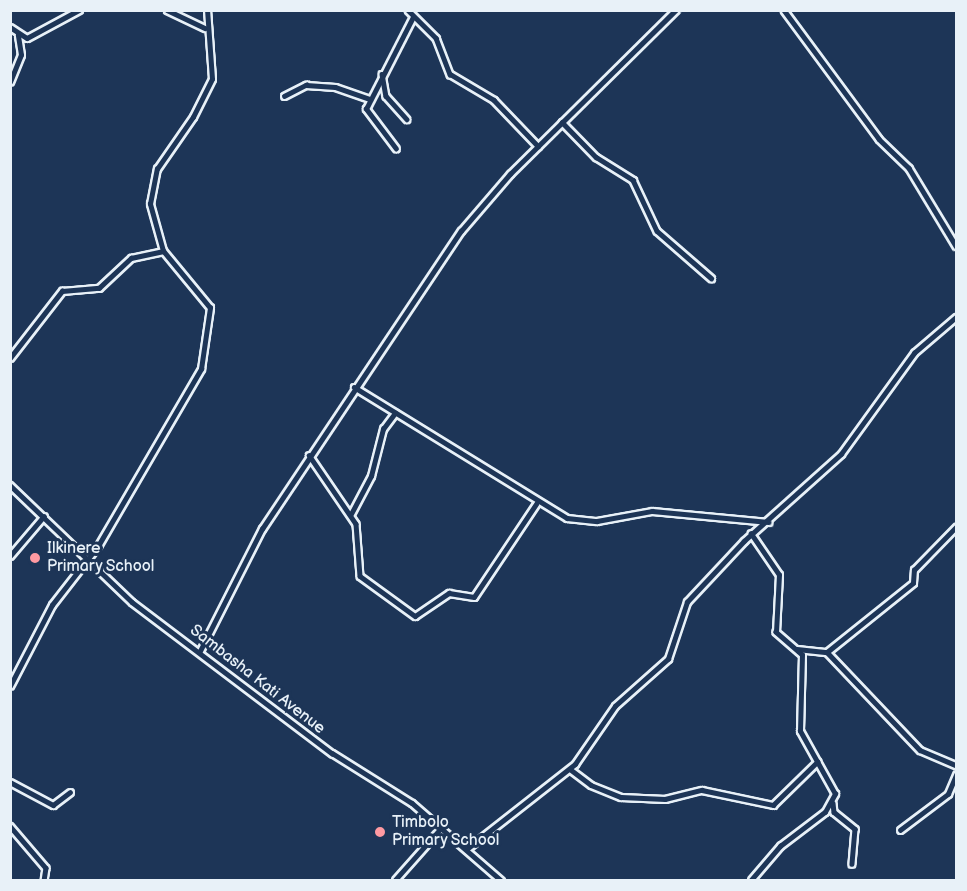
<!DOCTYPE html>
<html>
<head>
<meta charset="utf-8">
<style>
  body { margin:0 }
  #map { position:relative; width:967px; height:891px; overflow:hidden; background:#1d3557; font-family:"Balsamiq Sans",sans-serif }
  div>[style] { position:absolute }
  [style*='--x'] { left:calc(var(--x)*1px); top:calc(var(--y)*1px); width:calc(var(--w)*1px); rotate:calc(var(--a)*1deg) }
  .roads { filter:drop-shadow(2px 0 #e8f1f8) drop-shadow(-2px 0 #e8f1f8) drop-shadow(0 2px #e8f1f8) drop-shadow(0 -2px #e8f1f8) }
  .minor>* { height:4.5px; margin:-2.25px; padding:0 2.25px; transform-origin:2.25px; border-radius:2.25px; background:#1d3557 }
  .dots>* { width:16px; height:16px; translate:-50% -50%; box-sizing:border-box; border:3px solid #1d3557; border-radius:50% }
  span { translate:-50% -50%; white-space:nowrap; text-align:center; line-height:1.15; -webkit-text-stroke:6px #1d3557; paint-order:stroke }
  .poi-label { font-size:16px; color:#e8f1f8 }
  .left { translate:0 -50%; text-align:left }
  .street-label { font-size:16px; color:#e8f1f8 }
  .frame { position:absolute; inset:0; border:12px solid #e8f1f8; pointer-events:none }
</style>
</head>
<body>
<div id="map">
  <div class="roads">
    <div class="minor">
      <div style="--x:167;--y:10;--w:42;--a:25.3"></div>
      <div style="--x:408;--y:10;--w:40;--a:45"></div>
      <div style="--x:436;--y:38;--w:39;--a:69"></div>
      <div style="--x:450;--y:74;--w:51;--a:30.6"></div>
      <div style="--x:494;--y:100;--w:64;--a:46.3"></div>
      <div style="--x:784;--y:10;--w:160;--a:53.6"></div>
      <div style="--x:879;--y:139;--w:42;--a:44"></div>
      <div style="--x:909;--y:168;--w:91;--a:58.9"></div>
      <div style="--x:10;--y:27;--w:20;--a:33"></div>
      <div style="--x:27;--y:38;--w:59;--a:-28.3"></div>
      <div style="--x:382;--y:74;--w:22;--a:80"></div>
      <div style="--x:386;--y:96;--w:31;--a:48"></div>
      <div style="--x:10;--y:82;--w:29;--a:-68"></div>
      <div style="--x:21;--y:55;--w:20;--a:-99"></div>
      <div style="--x:284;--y:96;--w:25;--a:-27"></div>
      <div style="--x:306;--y:85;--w:29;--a:4"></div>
      <div style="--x:335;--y:87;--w:36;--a:19"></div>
      <div style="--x:562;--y:122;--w:49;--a:45.8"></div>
      <div style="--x:596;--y:157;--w:44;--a:31.9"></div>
      <div style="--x:633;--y:180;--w:56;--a:64.8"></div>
      <div style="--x:657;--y:231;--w:72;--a:41"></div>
      <div style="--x:396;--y:149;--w:50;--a:-126.9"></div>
      <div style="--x:366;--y:109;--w:103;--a:-62.9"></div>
      <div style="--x:10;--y:358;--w:85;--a:-52.2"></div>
      <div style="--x:62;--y:291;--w:37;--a:-5"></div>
      <div style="--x:99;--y:288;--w:44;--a:-43.2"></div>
      <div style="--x:131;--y:258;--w:33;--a:-12"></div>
      <div style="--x:354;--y:387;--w:250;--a:31.6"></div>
      <div style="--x:567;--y:518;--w:30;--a:6"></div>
      <div style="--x:597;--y:521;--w:56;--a:-10.3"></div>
      <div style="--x:652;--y:511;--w:117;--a:5.4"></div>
      <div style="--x:309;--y:455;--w:83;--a:55.7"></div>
      <div style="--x:356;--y:524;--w:52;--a:85.6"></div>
      <div style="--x:360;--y:576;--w:68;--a:36"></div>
      <div style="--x:415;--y:616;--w:41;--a:-34.1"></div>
      <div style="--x:449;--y:593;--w:25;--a:9"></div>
      <div style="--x:474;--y:597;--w:112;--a:-56.3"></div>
      <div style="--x:10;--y:485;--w:169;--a:43.8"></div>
      <div style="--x:132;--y:602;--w:251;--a:37.1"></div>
      <div style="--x:332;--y:753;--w:94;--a:32"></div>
      <div style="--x:412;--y:803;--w:118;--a:40.9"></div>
      <div style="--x:351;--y:514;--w:43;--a:-62.2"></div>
      <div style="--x:371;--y:476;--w:49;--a:-75.7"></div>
      <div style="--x:383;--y:429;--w:20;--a:-53"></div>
      <div style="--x:10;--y:556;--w:52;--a:-49.6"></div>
      <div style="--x:797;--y:649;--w:30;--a:6"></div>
      <div style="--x:827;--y:652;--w:135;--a:46.5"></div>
      <div style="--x:920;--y:750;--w:39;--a:23"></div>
      <div style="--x:200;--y:651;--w:137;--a:-63.1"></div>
      <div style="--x:262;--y:529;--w:358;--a:-56.3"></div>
      <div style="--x:461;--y:231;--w:75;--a:-49.3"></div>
      <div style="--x:510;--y:174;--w:233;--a:-44.7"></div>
      <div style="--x:827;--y:652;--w:110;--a:-38.7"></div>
      <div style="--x:913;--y:583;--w:13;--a:-86"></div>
      <div style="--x:914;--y:570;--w:60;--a:-45.7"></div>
      <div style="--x:10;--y:686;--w:91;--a:-62.6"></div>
      <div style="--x:52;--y:605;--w:75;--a:-52.1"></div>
      <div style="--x:98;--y:546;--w:205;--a:-59.8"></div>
      <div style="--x:201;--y:369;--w:62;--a:-81.6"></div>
      <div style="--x:210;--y:308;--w:74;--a:-129.5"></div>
      <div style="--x:163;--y:251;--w:49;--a:-105.5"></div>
      <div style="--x:150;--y:204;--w:36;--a:-79"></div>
      <div style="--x:157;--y:169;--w:63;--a:-55.3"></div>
      <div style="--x:193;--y:117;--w:42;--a:-63.4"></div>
      <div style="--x:212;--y:79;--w:69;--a:-94.1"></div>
      <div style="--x:570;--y:769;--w:26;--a:37"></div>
      <div style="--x:591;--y:785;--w:32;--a:22"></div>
      <div style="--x:621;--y:797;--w:44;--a:2.6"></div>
      <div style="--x:665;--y:799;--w:38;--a:-14"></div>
      <div style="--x:702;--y:790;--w:73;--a:11.9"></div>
      <div style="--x:773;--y:805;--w:62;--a:-44.3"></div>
      <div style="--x:10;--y:782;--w:49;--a:28.1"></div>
      <div style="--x:53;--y:805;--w:21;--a:-37"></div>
      <div style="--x:833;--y:803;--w:9;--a:84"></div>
      <div style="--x:834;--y:812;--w:27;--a:39"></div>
      <div style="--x:855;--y:829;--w:35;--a:95"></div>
      <div style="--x:10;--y:826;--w:55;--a:49.4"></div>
      <div style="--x:46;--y:868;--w:12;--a:99"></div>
      <div style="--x:900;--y:830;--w:60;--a:-36.9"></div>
      <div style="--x:948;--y:794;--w:21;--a:-67"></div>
      <div style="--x:468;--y:848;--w:136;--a:-38.1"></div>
      <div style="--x:575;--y:764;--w:70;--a:-55.4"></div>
      <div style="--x:615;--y:706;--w:71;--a:-41.6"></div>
      <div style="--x:668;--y:659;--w:60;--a:-71.6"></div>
      <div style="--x:687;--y:602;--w:83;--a:-46.9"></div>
      <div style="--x:744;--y:541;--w:130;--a:-41.9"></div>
      <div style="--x:841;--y:454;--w:125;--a:-54.1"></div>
      <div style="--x:914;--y:353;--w:55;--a:-40.6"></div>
      <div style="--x:395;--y:880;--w:71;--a:-48.4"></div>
      <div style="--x:751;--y:880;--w:45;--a:-49.5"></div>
      <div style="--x:780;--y:846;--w:56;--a:-37.1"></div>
      <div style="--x:825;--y:812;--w:21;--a:-61"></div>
      <div style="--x:835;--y:794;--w:72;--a:-119.1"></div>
      <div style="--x:800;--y:731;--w:76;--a:-88.5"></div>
      <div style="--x:802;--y:655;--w:35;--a:-139"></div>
      <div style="--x:776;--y:632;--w:57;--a:-87"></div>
      <div style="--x:779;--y:575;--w:50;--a:-124.3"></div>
    </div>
  </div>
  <div class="dots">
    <div style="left:35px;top:558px;background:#ff9aa2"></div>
    <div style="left:380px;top:832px;background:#ff9aa2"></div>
  </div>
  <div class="poi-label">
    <span class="left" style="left:47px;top:558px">Ilkinere<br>Primary School</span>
    <span class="left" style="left:392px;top:832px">Timbolo<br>Primary School</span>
  </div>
  <div class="street-label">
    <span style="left:257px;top:680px;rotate:38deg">Sambasha Kati Avenue</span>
  </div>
  <div class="frame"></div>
</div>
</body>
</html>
